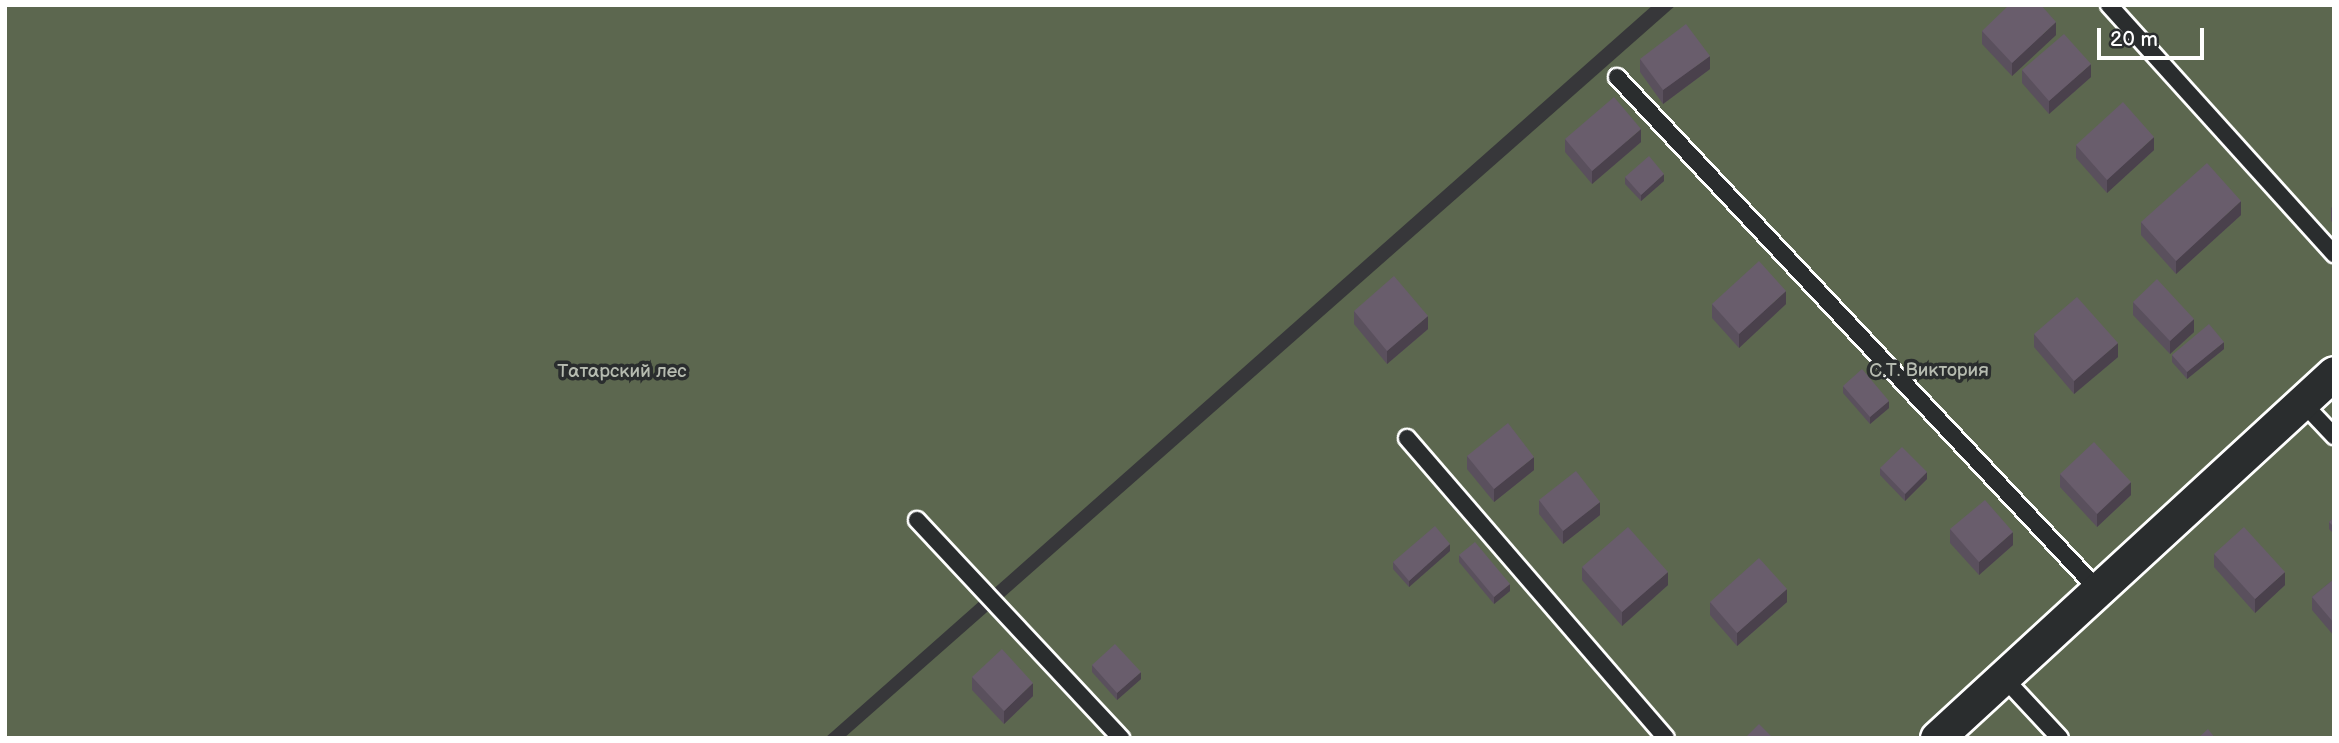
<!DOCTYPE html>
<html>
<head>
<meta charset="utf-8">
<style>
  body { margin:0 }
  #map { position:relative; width:2339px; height:743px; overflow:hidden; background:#37373a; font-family:"Balsamiq Sans",sans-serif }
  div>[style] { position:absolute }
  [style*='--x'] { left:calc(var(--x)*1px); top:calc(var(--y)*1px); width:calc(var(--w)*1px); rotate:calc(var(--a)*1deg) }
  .green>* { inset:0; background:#5c674f }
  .roads { filter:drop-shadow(2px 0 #fff) drop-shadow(-2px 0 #fff) drop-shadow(0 2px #fff) drop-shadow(0 -2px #fff) }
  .lane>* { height:16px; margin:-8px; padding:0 8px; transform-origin:8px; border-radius:8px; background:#2a2d2e }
  .street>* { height:33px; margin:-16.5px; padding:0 16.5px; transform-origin:16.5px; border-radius:16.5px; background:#2a2d2e }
  .wall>* { inset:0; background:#5a505d }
  .shaded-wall>* { inset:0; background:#4a414c }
  .building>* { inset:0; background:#695d6c }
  span { translate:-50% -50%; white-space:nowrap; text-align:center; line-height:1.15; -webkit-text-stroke:7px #2a2d2e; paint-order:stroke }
  .park-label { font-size:19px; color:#b6bbb0 }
  .frame { position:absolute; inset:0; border:7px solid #fff; pointer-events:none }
  .scale { position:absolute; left:2097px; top:28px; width:107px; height:32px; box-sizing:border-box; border:4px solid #fff; border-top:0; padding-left:9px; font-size:21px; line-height:24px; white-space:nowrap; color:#fff; -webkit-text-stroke:5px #2a2d2e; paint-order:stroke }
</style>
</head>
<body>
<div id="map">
  <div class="green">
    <div style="clip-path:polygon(5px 5px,1653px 5px,825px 738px,5px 738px)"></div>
    <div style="clip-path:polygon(1676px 5px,2334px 5px,2334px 738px,844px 738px)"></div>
  </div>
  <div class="roads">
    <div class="lane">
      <div style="--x:2109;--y:5;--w:336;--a:47.9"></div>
      <div style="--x:1617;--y:77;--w:707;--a:46.83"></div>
      <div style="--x:2302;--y:402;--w:47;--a:46.7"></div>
      <div style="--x:1407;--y:438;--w:396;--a:49.2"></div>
      <div style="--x:917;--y:520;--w:299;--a:46.9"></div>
      <div style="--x:2004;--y:678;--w:82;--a:47"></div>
    </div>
    <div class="street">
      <div style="--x:1937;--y:738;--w:539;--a:-42.6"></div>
    </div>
  </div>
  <div class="wall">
    <div style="clip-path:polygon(1982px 31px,2056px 35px,2012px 76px,1982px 44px)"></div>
    <div style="clip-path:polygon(1640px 59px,1710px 69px,1663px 104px,1640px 72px)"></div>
    <div style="clip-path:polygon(2022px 70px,2091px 77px,2049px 114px,2022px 83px)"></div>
    <div style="clip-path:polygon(1565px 139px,1641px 142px,1592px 184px,1565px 152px)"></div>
    <div style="clip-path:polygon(2076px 145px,2154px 150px,2107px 193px,2076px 158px)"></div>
    <div style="clip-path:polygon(1625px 177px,1664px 181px,1641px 201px,1625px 184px)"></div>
    <div style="clip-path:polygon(2334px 205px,2334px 224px,2331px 221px,2331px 208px)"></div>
    <div style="clip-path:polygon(2241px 215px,2176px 274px,2141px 235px,2141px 222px)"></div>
    <div style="clip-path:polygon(2133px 302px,2194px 332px,2170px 354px,2133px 315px)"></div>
    <div style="clip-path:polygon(1712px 304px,1786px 304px,1739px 348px,1712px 318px)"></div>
    <div style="clip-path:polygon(1354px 311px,1428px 329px,1387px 364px,1354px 324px)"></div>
    <div style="clip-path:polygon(2034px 334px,2118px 357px,2074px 394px,2034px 347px)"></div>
    <div style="clip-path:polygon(2224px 349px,2187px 379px,2172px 362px,2172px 355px)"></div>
    <div style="clip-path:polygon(1843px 386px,1889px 408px,1870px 424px,1843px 393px)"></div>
    <div style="clip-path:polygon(1467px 456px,1534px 470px,1494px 502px,1467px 469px)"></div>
    <div style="clip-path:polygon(1880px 468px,1927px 479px,1905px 501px,1880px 475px)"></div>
    <div style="clip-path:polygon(2060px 474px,2131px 495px,2097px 527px,2060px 487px)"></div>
    <div style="clip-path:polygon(1539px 500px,1600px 515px,1563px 544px,1539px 514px)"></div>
    <div style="clip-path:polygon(2334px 517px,2334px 534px,2329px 529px,2329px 522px)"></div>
    <div style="clip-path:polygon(1950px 529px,2013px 545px,1979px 575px,1950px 543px)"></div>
    <div style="clip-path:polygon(1450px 551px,1409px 587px,1393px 569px,1393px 562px)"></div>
    <div style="clip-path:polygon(2214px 554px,2285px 585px,2255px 613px,2214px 567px)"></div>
    <div style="clip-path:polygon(1459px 555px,1510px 591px,1494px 604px,1459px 562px)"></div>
    <div style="clip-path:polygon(1582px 567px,1668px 585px,1622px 626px,1582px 580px)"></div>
    <div style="clip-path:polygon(2334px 579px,2334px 636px,2312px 610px,2312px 597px)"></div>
    <div style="clip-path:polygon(1710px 602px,1787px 602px,1737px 646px,1710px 615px)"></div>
    <div style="clip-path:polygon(1092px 665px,1141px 679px,1117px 700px,1092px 672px)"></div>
    <div style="clip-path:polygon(972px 677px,1033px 696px,1004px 724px,972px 690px)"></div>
  </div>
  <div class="shaded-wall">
    <div style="clip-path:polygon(2056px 22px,2056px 35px,2012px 76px,2012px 63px)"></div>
    <div style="clip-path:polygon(1710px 56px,1710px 69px,1663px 104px,1663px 90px)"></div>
    <div style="clip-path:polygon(2091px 64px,2091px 77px,2049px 114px,2049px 101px)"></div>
    <div style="clip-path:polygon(1641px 129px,1641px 142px,1592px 184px,1592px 171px)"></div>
    <div style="clip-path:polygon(2154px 137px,2154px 150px,2107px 193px,2107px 180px)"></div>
    <div style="clip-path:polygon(1664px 174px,1664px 181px,1641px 201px,1641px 195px)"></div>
    <div style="clip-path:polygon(2241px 201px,2241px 215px,2176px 274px,2176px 261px)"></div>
    <div style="clip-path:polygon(1786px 291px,1786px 304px,1739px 348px,1739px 334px)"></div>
    <div style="clip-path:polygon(1428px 316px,1428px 329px,1387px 364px,1387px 351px)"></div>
    <div style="clip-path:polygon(2194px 319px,2194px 332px,2170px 354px,2170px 341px)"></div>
    <div style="clip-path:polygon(2224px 342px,2224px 349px,2187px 379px,2187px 372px)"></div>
    <div style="clip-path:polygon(2118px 343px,2118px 357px,2074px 394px,2074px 381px)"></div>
    <div style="clip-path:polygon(1889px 401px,1889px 408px,1870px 424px,1870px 417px)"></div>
    <div style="clip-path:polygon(1534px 457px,1534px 470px,1494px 502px,1494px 489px)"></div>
    <div style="clip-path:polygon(1927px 472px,1927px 479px,1905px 501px,1905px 494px)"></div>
    <div style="clip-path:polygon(2131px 482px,2131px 495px,2097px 527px,2097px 514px)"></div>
    <div style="clip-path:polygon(1600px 502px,1600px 515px,1563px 544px,1563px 531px)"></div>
    <div style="clip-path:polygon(2013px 532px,2013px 545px,1979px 575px,1979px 562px)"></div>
    <div style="clip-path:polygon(1450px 544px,1450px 551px,1409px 587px,1409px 581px)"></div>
    <div style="clip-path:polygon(1668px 572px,1668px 585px,1622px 626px,1622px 612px)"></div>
    <div style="clip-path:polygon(2285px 572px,2285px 585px,2255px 613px,2255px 599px)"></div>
    <div style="clip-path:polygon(1510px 584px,1510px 591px,1494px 604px,1494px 597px)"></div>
    <div style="clip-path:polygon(1787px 589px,1787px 602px,1737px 646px,1737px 633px)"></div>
    <div style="clip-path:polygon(1141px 672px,1141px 679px,1117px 700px,1117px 693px)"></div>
    <div style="clip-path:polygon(1033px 683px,1033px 696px,1004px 724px,1004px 711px)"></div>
  </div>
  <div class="building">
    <div style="clip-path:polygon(2009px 5px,2041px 5px,2056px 22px,2012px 63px,1982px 31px)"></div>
    <div style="clip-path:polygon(1686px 24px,1710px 56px,1663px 90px,1640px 59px)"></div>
    <div style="clip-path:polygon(2064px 34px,2091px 64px,2049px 101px,2022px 70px)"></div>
    <div style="clip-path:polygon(1614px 97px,1641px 129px,1592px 171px,1565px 139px)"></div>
    <div style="clip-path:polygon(2123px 102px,2154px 137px,2107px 180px,2076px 145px)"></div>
    <div style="clip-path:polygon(1649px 156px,1664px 174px,1641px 195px,1625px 177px)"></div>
    <div style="clip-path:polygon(2207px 163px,2241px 201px,2176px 261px,2141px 222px)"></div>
    <div style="clip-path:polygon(1759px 261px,1786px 291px,1739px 334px,1712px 304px)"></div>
    <div style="clip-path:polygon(1394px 276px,1428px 316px,1387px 351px,1354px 311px)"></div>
    <div style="clip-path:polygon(2157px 279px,2194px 319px,2170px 341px,2133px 302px)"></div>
    <div style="clip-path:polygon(2077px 297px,2118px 343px,2074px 381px,2034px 334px)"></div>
    <div style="clip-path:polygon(2209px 324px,2224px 342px,2187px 372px,2172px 355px)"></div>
    <div style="clip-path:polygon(1862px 369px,1889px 401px,1870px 417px,1843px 386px)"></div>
    <div style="clip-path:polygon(1508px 423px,1534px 457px,1494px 489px,1467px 456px)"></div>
    <div style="clip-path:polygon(2094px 442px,2131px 482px,2097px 514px,2060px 474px)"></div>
    <div style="clip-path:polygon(1902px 447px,1927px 472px,1905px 494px,1880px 468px)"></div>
    <div style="clip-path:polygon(1576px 471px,1600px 502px,1563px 531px,1539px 500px)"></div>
    <div style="clip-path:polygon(1985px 500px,2013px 532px,1979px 562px,1950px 529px)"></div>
    <div style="clip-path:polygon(2334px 517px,2334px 527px,2329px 522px)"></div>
    <div style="clip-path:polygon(1435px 526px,1450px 544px,1409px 581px,1393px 562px)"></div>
    <div style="clip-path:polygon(1628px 527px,1668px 572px,1622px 612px,1582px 567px)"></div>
    <div style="clip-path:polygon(2244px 527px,2285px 572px,2255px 599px,2214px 554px)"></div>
    <div style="clip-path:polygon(1475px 542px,1510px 584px,1494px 597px,1459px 555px)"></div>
    <div style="clip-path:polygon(1759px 558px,1787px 589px,1737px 633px,1710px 602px)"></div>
    <div style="clip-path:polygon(2334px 579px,2334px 623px,2312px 597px)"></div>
    <div style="clip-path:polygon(1115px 644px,1141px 672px,1117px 693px,1092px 665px)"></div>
    <div style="clip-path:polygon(1002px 649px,1033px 683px,1004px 711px,972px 677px)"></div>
    <div style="clip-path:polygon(1759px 724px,1773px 738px,1745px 738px)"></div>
    <div style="clip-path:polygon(2208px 729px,2215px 738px,2198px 738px)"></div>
  </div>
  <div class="park-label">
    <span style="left:1929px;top:371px">С.Т. Виктория</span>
    <span style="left:622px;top:372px">Татарский лес</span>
  </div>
  <div class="frame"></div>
  <div class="scale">20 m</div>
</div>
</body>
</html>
